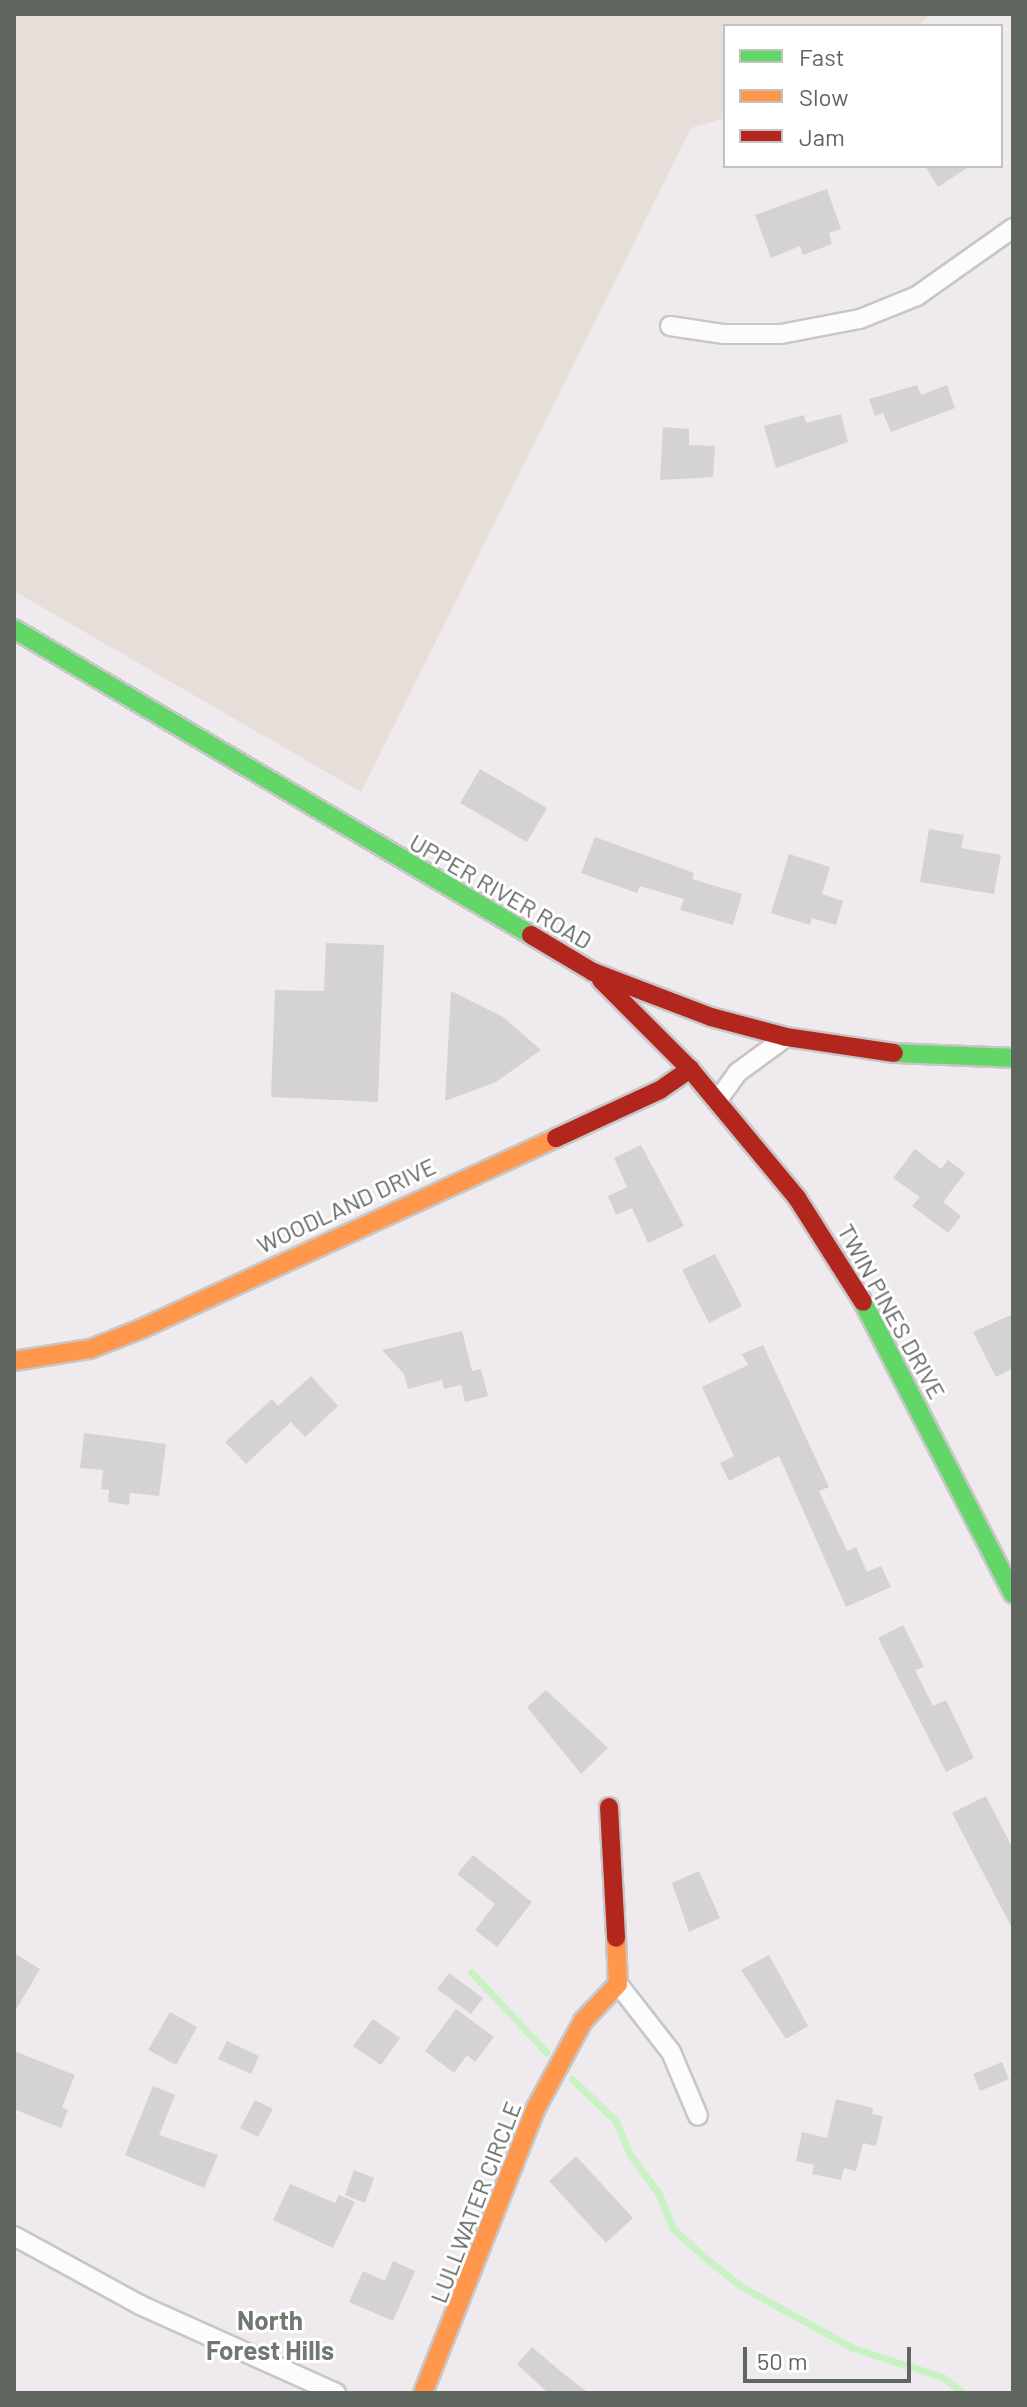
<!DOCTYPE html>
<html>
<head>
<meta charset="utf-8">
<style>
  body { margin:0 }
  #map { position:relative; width:1027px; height:2407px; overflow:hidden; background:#eeeaed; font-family:Barlow,sans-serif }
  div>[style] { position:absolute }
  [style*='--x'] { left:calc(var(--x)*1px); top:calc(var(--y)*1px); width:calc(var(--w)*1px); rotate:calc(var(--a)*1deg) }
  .green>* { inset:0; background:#e8ded9 }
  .stream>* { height:7px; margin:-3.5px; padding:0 3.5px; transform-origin:3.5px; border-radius:3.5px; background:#c8f2c4 }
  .building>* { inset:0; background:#d5d2d4 }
  .roads { filter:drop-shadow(2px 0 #c8c7c7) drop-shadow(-2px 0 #c8c7c7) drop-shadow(0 2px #c8c7c7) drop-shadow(0 -2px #c8c7c7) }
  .street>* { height:18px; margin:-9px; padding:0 9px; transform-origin:9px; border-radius:9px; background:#fcfcfc }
  .fast>* { height:18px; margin:-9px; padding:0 9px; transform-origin:9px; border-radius:9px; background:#63d668 }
  .slow>* { height:18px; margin:-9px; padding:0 9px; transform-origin:9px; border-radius:9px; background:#ff974d }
  .jam>* { height:18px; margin:-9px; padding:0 9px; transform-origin:9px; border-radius:9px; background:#b3261e }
  span { translate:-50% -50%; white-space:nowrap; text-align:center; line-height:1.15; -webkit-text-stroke:6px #fff; paint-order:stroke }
  .street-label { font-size:24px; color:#5f6660 }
  .neighbourhood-label { font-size:26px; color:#717870; font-weight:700 }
  .frame { position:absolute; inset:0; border:16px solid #5f6660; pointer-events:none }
  .legend { position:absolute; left:723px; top:24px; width:280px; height:144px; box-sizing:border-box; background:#fff; border:2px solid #bfc2bf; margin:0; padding:10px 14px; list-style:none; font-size:24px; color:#5f6660 }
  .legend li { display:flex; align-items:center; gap:16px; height:40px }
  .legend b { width:40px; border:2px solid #bfc2bf }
  .scale { position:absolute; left:743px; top:2347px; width:168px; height:36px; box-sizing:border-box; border:4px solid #5f6660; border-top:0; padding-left:10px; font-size:24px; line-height:28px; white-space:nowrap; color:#5f6660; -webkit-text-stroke:6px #fff; paint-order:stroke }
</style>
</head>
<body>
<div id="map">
  <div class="green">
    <div style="clip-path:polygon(14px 14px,931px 14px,917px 26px,725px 26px,725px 118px,691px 128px,361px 792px,14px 591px)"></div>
  </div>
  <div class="stream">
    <div style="--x:471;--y:1972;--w:110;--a:46.8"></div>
    <div style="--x:572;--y:2079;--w:61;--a:43.7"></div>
    <div style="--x:616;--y:2121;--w:35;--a:68"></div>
    <div style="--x:629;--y:2153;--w:51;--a:53.8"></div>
    <div style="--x:659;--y:2194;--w:38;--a:68"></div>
    <div style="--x:673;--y:2229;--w:47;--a:41.5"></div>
    <div style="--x:708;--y:2260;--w:43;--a:38.5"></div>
    <div style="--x:742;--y:2287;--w:127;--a:28.8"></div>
    <div style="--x:853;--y:2348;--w:94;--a:18"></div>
    <div style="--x:942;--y:2377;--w:26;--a:37"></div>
  </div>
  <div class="building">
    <div style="clip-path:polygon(925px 166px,970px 166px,938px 187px)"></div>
    <div style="clip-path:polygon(827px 189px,841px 229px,829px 233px,832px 244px,803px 255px,800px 246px,771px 258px,755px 215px)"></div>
    <div style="clip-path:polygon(917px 385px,921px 395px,947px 385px,955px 408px,891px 432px,883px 413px,875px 416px,869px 399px)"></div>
    <div style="clip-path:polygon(841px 414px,848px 442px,776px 468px,764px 426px,804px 415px,806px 423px)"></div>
    <div style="clip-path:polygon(663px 427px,689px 429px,689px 445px,715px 446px,713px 477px,660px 480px)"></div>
    <div style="clip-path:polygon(480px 769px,547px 808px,527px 842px,460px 803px)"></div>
    <div style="clip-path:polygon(929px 829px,964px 835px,961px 848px,1001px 855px,994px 894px,920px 882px)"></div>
    <div style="clip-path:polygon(595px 837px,694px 873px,692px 879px,742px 894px,733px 925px,680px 910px,684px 899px,640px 886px,637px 893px,581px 873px)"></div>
    <div style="clip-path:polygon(789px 854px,830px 867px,822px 894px,843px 901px,836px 925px,812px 918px,810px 925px,771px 913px)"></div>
    <div style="clip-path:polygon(326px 943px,384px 945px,378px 1102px,271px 1097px,275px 990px,324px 991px)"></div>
    <div style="clip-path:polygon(451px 991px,503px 1017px,541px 1050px,496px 1082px,445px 1101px)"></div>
    <div style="clip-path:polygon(641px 1145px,684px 1226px,648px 1243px,632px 1208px,616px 1215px,608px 1196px,627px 1187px,614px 1158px)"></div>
    <div style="clip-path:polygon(915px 1149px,941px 1169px,948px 1160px,965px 1173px,943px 1202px,961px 1216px,948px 1233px,912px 1206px,920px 1197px,893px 1178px)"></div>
    <div style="clip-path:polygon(715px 1254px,742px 1306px,709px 1323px,682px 1270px)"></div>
    <div style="clip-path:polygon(1013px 1314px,1013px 1368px,996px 1377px,973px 1332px)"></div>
    <div style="clip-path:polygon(462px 1331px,472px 1371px,481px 1369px,488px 1396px,465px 1402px,461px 1385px,444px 1389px,442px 1380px,408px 1389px,404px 1374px,382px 1350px)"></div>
    <div style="clip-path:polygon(763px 1345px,829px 1487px,819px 1491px,847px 1551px,856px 1547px,867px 1572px,881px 1566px,891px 1587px,846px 1607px,779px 1456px,729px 1481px,720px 1463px,734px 1456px,702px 1387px,748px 1365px,742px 1354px)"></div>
    <div style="clip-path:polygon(311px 1376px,338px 1406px,305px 1437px,291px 1422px,246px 1464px,225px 1442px,272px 1399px,278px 1406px)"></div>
    <div style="clip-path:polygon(84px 1433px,166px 1444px,159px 1496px,130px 1493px,129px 1505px,108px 1502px,109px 1490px,101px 1489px,103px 1470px,80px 1468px)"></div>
    <div style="clip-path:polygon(903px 1625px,924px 1667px,915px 1670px,933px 1706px,946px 1700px,974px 1758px,946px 1772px,878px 1638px)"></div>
    <div style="clip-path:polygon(546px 1690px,608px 1748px,581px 1774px,527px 1707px)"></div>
    <div style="clip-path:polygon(986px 1796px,1013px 1849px,1013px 1930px,952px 1813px)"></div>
    <div style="clip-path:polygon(473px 1855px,532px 1902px,497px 1947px,475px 1930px,495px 1904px,457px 1874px)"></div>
    <div style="clip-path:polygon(699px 1871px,720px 1918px,689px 1932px,672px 1883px)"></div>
    <div style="clip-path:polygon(14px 1953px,40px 1969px,14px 2013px)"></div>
    <div style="clip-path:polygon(769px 1955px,808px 2026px,786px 2039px,741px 1970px)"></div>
    <div style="clip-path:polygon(449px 1973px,483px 1998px,471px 2014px,437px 1989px)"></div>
    <div style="clip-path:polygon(456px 2009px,494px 2037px,475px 2062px,467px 2055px,454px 2073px,425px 2051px)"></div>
    <div style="clip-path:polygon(170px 2012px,197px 2027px,176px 2065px,148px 2050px)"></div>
    <div style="clip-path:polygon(373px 2019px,400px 2038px,381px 2065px,353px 2046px)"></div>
    <div style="clip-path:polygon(227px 2041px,259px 2056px,251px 2074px,218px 2059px)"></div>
    <div style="clip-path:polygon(14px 2051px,75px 2075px,62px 2107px,68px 2110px,61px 2128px,14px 2109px)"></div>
    <div style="clip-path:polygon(1002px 2062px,1009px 2079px,980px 2091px,973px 2074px)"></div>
    <div style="clip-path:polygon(153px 2086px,175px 2095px,159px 2135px,218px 2155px,204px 2188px,125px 2155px)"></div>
    <div style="clip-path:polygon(836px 2099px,873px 2108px,872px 2114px,883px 2116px,876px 2146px,863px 2143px,856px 2171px,844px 2168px,841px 2180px,812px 2174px,814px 2165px,796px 2161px,802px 2132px,827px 2138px)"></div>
    <div style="clip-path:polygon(255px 2100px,273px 2109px,258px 2137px,240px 2128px)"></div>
    <div style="clip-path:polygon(576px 2156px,633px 2218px,606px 2243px,549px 2181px)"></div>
    <div style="clip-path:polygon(354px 2170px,374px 2178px,365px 2203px,345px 2195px)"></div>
    <div style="clip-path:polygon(290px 2184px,335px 2203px,339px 2195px,355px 2202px,333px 2248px,273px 2220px)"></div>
    <div style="clip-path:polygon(393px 2261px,415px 2271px,393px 2321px,349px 2302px,363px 2271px,385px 2281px)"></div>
    <div style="clip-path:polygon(532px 2347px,565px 2375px,589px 2393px,548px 2393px,517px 2364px)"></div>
  </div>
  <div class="roads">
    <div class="street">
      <div style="--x:670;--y:326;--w:55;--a:8.4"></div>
      <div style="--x:724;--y:334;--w:57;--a:0"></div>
      <div style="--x:781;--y:334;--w:80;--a:-10.8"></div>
      <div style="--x:860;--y:319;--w:61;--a:-22"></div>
      <div style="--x:917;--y:296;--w:118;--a:-35.3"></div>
      <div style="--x:717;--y:1101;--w:34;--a:-54"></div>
      <div style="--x:737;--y:1073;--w:61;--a:-36.3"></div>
      <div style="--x:618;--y:1984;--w:86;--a:52.1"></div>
      <div style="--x:671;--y:2052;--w:69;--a:67.1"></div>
      <div style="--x:14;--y:2236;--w:144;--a:28.7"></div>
      <div style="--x:140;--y:2305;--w:215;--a:24.2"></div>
    </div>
    <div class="fast">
      <div style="--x:14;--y:629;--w:601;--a:30.62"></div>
      <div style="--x:894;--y:1053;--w:119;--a:2.4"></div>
      <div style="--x:863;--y:1302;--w:328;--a:62.8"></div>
    </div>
    <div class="slow">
      <div style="--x:14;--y:1361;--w:77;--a:-9"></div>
      <div style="--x:90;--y:1349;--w:57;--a:-21.6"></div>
      <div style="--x:143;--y:1328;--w:455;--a:-24.7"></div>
      <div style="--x:423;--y:2393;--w:307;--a:-68.4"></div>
      <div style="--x:536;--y:2108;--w:99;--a:-61.6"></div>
      <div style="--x:583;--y:2021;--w:51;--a:-46.6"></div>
      <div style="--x:618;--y:1984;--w:46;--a:-92.5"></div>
    </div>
    <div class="jam">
      <div style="--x:531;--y:935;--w:72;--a:30.8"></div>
      <div style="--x:593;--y:972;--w:126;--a:20.9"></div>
      <div style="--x:711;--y:1017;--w:78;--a:14.9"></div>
      <div style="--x:786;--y:1037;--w:109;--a:8.4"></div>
      <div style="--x:601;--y:980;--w:126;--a:45"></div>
      <div style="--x:690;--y:1069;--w:168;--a:50.3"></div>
      <div style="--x:797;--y:1198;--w:123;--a:57.6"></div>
      <div style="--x:556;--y:1138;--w:115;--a:-24.8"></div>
      <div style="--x:660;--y:1090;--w:37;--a:-35"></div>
      <div style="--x:609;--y:1807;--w:131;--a:86.9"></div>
    </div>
  </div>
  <div class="street-label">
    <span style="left:501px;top:891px;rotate:30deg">UPPER RIVER ROAD</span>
    <span style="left:346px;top:1205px;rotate:-25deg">WOODLAND DRIVE</span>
    <span style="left:892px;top:1311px;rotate:61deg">TWIN PINES DRIVE</span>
    <span style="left:475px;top:2202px;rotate:-69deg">LULLWATER CIRCLE</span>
  </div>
  <div class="neighbourhood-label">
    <span style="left:270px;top:2335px">North<br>Forest Hills</span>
  </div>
  <div class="frame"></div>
  <ul class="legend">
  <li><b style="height:10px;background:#63d668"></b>Fast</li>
  <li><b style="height:10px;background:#ff974d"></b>Slow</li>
  <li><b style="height:10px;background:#b3261e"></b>Jam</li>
  </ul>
  <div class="scale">50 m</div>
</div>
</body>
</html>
